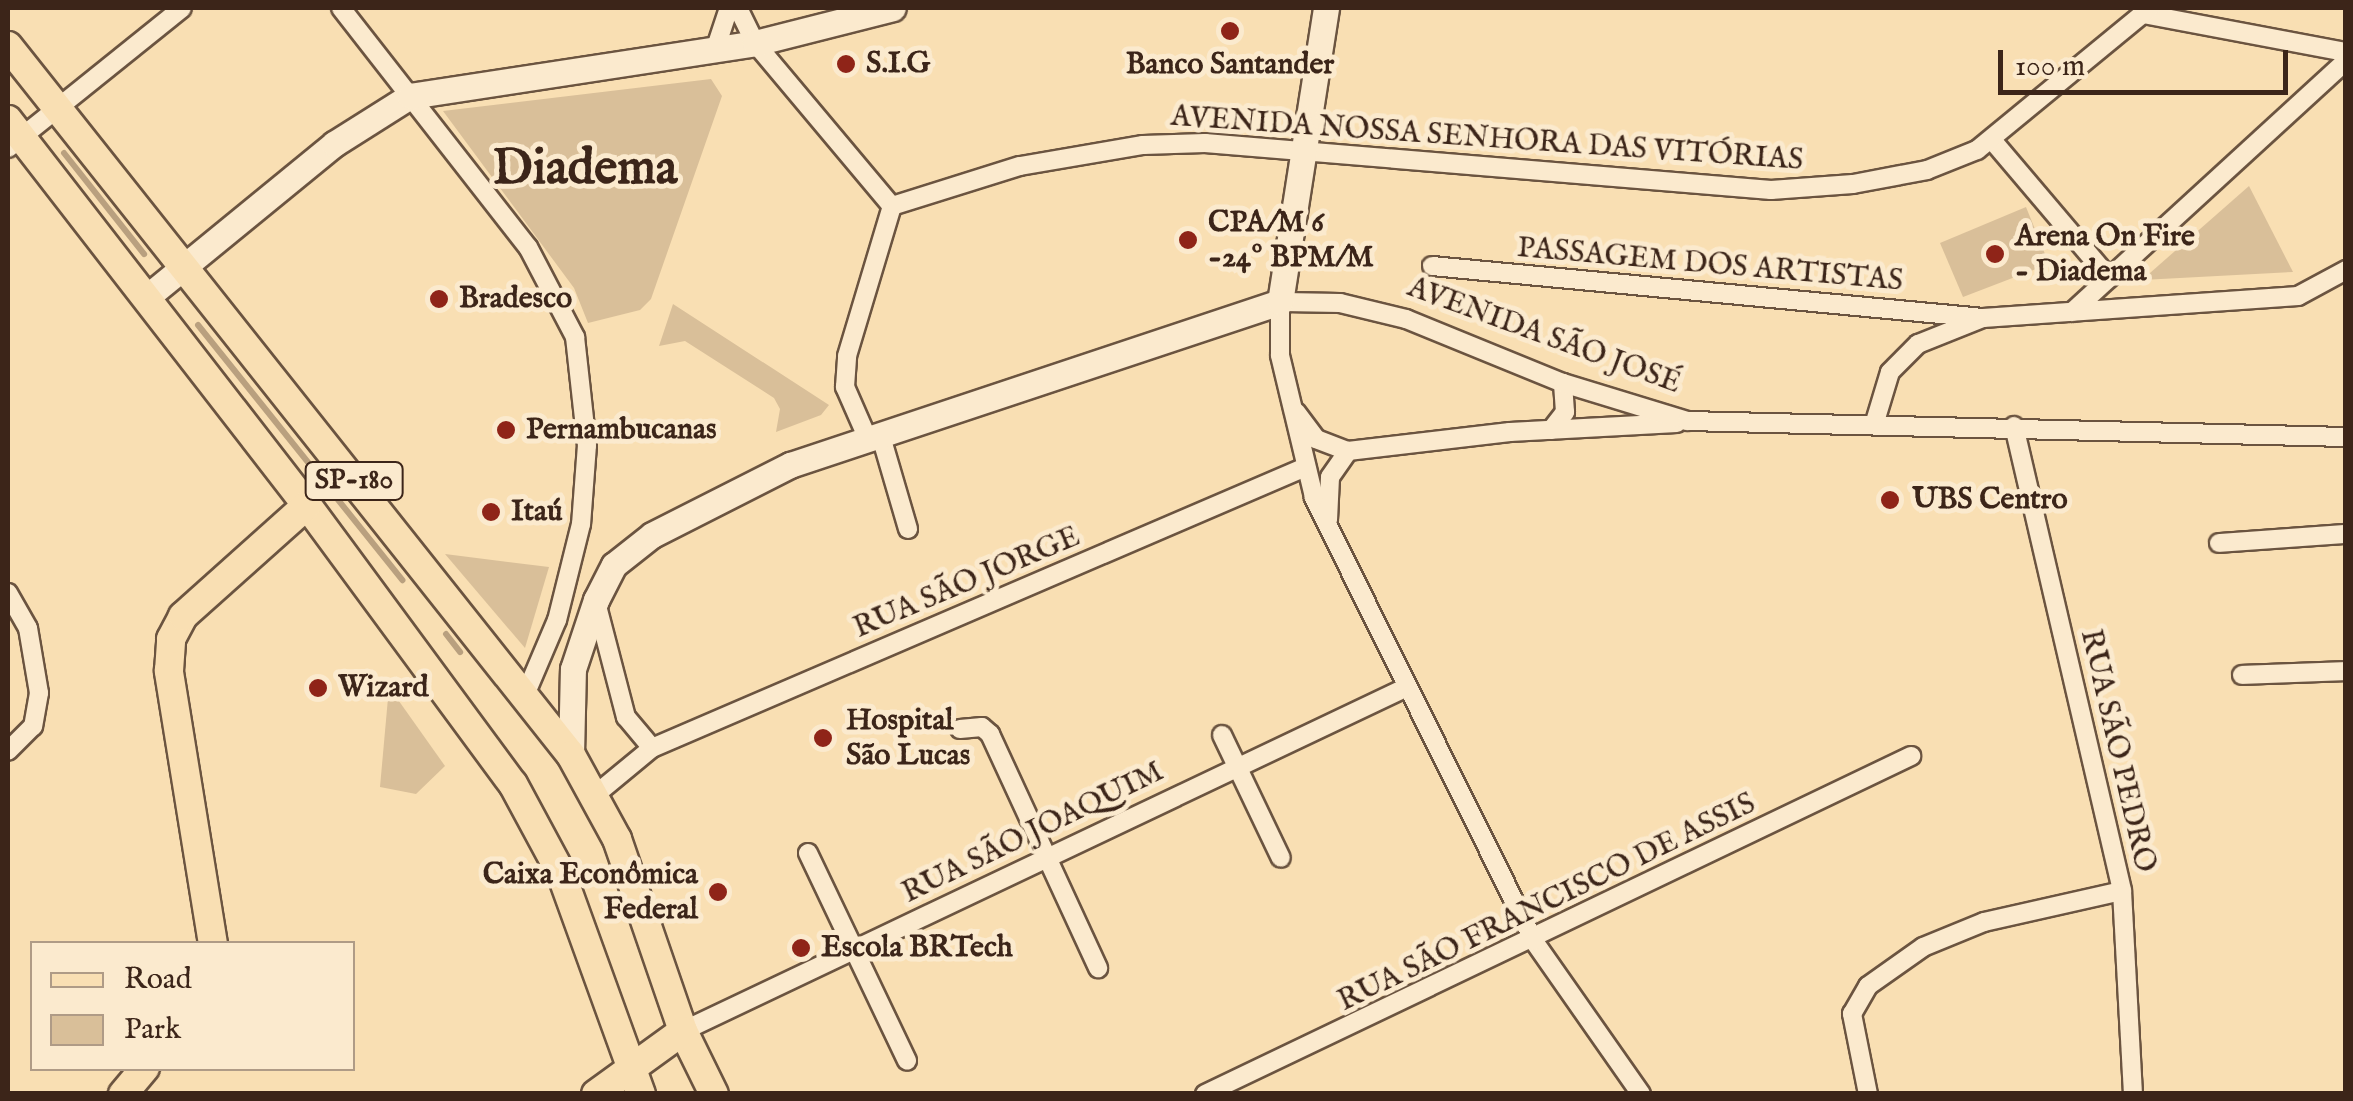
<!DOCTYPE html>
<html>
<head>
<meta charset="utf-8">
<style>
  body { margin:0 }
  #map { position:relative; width:2353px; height:1101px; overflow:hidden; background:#f9dfb3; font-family:"IM FELL English",serif }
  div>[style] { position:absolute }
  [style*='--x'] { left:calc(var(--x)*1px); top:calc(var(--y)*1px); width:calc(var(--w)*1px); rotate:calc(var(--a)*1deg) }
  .green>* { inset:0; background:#d9bf99 }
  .stream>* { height:6px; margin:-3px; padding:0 3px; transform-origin:3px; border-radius:3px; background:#b9a07f }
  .roads { filter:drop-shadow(2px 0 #6b5440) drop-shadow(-2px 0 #6b5440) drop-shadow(0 2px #6b5440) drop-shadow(0 -2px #6b5440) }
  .street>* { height:18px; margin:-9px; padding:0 9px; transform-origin:9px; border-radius:9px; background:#fbeace }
  .secondary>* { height:25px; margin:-12.5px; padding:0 12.5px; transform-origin:12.5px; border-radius:12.5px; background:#fbeace }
  .primary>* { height:28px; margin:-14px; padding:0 14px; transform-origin:14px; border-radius:14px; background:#f9dfb3 }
  .dots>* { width:28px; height:28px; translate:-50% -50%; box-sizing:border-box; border:5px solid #fbeace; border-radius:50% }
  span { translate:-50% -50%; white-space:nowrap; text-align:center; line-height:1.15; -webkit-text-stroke:10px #fbeace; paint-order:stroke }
  .shield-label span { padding:2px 8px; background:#fbeace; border:2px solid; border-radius:8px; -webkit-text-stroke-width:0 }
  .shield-label { font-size:28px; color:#3c2519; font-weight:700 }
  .poi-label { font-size:30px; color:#3c2519; font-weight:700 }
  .left { translate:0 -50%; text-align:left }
  .right { translate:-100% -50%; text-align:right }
  .street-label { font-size:30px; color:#3c2519 }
  .town-label { font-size:50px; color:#3c2519; font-weight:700 }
  .frame { position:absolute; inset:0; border:10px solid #3c2519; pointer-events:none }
  .legend { position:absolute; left:30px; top:941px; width:325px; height:130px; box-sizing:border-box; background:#fbeace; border:2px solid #af9b86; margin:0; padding:12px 18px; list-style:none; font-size:30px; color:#3c2519 }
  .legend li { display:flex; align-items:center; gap:20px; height:50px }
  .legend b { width:50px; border:2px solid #af9b86 }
  .scale { position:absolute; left:1998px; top:50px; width:290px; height:45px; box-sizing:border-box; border:5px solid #3c2519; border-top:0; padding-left:12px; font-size:30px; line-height:35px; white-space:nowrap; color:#3c2519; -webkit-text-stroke:8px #fbeace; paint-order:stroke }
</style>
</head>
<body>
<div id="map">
  <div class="green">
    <div style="clip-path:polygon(711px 79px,722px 96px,651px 299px,640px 310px,588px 323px,574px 288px,443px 111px)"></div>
    <div style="clip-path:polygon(2249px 186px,2293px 272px,2142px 280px)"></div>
    <div style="clip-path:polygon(2026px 207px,2049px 264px,1963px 297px,1940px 243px)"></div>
    <div style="clip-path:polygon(673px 304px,829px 405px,821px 415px,776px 432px,780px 409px,774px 398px,685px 341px,659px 346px)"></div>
    <div style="clip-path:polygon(445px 554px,549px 567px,525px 648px)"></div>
    <div style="clip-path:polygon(389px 687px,445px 766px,416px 794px,380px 787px)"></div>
  </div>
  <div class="stream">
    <div style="--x:64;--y:153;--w:129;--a:51.6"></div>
    <div style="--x:198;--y:325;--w:327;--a:51.3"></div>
    <div style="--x:446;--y:634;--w:23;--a:52"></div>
  </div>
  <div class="roads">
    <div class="street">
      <div style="--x:341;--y:8;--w:303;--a:52"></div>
      <div style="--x:528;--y:247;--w:102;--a:62.4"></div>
      <div style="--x:575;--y:337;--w:109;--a:83.7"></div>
      <div style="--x:587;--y:445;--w:79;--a:94.3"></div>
      <div style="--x:581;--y:524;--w:99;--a:104"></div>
      <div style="--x:557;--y:620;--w:82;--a:113.1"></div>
      <div style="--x:738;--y:8;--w:39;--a:64"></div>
      <div style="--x:755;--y:43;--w:213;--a:50"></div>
      <div style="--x:2144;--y:14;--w:206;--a:10.7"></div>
      <div style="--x:715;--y:50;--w:44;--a:-71.6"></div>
      <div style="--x:1992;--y:140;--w:181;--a:49.7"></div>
      <div style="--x:8;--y:148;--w:223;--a:-38.8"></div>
      <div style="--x:892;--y:206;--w:134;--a:-17.4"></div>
      <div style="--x:1020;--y:166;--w:125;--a:-9.7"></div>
      <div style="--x:1143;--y:145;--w:62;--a:-1.8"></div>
      <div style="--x:1205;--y:143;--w:568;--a:4.75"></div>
      <div style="--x:1771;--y:190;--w:82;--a:-4.2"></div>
      <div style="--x:1853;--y:184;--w:75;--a:-10.7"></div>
      <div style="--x:1927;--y:170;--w:54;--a:-21.8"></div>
      <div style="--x:1977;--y:150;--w:224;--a:-39.4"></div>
      <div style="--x:1432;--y:266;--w:553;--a:5.39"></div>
      <div style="--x:2072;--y:312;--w:372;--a:-42.5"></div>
      <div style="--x:1296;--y:412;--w:34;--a:53"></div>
      <div style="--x:1316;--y:439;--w:34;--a:21"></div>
      <div style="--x:1348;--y:451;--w:163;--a:-6.7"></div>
      <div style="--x:1510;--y:432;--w:167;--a:-3.1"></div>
      <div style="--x:1874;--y:425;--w:55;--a:-73.2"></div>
      <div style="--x:1890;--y:372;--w:40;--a:-45"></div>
      <div style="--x:1918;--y:344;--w:70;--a:-21.8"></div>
      <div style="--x:1983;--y:318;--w:316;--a:-4"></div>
      <div style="--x:2298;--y:296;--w:55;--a:-28.4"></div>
      <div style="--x:2014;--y:426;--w:477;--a:76.9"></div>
      <div style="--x:2122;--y:891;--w:203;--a:86.9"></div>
      <div style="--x:1551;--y:430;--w:23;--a:-52"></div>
      <div style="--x:1565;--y:412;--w:29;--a:-94"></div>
      <div style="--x:880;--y:433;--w:100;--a:73.7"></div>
      <div style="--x:867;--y:437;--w:55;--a:-113.7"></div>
      <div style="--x:845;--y:387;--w:31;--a:-86"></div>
      <div style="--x:847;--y:356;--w:157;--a:-73.3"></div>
      <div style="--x:1328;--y:520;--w:43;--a:-87.3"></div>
      <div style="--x:1330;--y:477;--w:32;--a:-55"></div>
      <div style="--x:2219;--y:543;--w:127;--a:-4.1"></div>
      <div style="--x:8;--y:593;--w:40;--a:60.3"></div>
      <div style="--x:28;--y:628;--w:66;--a:80.4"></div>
      <div style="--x:39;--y:693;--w:34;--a:100"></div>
      <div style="--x:33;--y:726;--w:35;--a:135"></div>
      <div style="--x:596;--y:602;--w:119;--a:75.4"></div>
      <div style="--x:626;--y:717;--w:40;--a:50"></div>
      <div style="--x:2242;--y:675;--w:104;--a:-2.2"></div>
      <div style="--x:960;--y:729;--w:22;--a:-5"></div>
      <div style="--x:982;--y:727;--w:11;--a:41"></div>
      <div style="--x:990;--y:734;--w:258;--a:65.2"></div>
      <div style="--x:1222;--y:735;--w:136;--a:64.4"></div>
      <div style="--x:595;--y:795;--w:74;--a:-39.5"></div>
      <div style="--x:652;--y:748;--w:709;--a:-23.27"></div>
      <div style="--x:808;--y:853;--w:230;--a:64.5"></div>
      <div style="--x:683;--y:1031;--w:802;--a:-25.41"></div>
      <div style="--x:1205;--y:1094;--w:783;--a:-25.58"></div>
      <div style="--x:1641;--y:1094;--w:187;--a:-125"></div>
      <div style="--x:1534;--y:941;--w:496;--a:-116.4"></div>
      <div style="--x:1314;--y:497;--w:146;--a:-103.5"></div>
      <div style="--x:1280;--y:355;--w:53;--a:-90"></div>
      <div style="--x:1280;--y:302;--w:60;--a:1"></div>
      <div style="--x:1340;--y:303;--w:68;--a:13.6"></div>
      <div style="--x:1406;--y:319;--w:170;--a:22.2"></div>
      <div style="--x:1563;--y:383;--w:130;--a:17"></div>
      <div style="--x:1687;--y:421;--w:659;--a:1.39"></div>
      <div style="--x:1868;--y:1094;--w:82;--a:-101.3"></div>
      <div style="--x:1852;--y:1014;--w:32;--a:-60"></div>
      <div style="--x:1868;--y:986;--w:67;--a:-35.3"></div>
      <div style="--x:1923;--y:947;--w:66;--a:-22.3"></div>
      <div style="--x:1984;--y:922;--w:141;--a:-12.7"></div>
    </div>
    <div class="secondary">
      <div style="--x:147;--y:297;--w:242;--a:-39.3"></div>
      <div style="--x:334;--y:144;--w:90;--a:-32.3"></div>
      <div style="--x:410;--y:96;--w:349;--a:-8.7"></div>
      <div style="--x:755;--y:43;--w:142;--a:-14.2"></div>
      <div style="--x:571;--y:755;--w:86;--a:-88.7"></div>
      <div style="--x:573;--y:669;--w:73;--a:-71.6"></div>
      <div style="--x:596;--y:600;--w:39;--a:-63"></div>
      <div style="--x:614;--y:565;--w:48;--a:-38.3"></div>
      <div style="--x:652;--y:535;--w:155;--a:-26.9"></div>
      <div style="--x:790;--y:465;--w:516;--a:-18.4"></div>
      <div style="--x:1280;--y:302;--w:298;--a:-81.1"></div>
    </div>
    <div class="primary">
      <div style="--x:8;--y:46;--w:905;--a:51.55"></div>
      <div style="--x:571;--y:755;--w:96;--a:61.3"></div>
      <div style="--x:617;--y:839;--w:203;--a:71"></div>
      <div style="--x:683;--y:1031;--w:70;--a:63.8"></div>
      <div style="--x:8;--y:120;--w:487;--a:52.2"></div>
      <div style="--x:307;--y:505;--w:347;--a:53.6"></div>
      <div style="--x:513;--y:784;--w:101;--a:61.7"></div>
      <div style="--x:561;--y:873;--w:235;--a:70.1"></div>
      <div style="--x:213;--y:944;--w:277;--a:-99.2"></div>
      <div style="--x:169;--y:671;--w:32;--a:-86"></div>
      <div style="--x:171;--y:639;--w:26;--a:-62"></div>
      <div style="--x:183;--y:616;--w:166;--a:-41.8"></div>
      <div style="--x:123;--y:1094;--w:34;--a:-50"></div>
      <div style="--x:596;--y:1094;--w:107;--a:-35.9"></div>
    </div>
  </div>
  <div class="dots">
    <div style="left:1230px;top:31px;background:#8f2418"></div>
    <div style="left:846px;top:64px;background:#8f2418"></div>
    <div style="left:1188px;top:240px;background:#8f2418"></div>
    <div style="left:1995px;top:254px;background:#8f2418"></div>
    <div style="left:439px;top:299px;background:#8f2418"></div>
    <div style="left:506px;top:430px;background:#8f2418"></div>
    <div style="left:1890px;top:500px;background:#8f2418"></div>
    <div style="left:491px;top:512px;background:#8f2418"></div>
    <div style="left:318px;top:688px;background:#8f2418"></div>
    <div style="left:823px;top:738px;background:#8f2418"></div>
    <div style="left:718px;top:892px;background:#8f2418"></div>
    <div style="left:801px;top:948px;background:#8f2418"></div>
  </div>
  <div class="shield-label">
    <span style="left:354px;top:481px">SP-180</span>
  </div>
  <div class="poi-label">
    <span class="left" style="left:866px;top:64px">S.I.G</span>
    <span style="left:1230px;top:65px">Banco Santander</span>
    <span class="left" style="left:1208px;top:240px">CPA/M 6<br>-24º BPM/M</span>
    <span class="left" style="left:2015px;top:254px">Arena On Fire<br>- Diadema</span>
    <span class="left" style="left:459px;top:299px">Bradesco</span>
    <span class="left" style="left:526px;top:430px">Pernambucanas</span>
    <span class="left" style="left:1912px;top:500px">UBS Centro</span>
    <span class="left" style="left:511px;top:512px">Itaú</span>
    <span class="left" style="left:338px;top:688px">Wizard</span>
    <span class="left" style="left:846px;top:738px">Hospital<br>São Lucas</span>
    <span class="right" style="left:698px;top:892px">Caixa Econômica<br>Federal</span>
    <span class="left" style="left:821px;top:948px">Escola BRTech</span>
  </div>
  <div class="street-label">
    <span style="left:1487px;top:139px;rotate:4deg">AVENIDA NOSSA SENHORA DAS VITÓRIAS</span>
    <span style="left:1710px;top:265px;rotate:5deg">PASSAGEM DOS ARTISTAS</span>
    <span style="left:1544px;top:336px;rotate:20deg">AVENIDA SÃO JOSÉ</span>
    <span style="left:967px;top:583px;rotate:-23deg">RUA SÃO JORGE</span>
    <span style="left:2117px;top:751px;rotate:77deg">RUA SÃO PEDRO</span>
    <span style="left:1033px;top:833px;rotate:-26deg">RUA SÃO JOAQUIM</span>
    <span style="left:1547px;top:903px;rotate:-26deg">RUA SÃO FRANCISCO DE ASSIS</span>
  </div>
  <div class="town-label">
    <span style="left:585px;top:170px">Diadema</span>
  </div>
  <div class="frame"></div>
  <ul class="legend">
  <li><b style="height:12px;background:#f9dfb3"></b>Road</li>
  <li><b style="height:28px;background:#d9bf99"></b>Park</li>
  </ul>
  <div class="scale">100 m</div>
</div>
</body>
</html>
